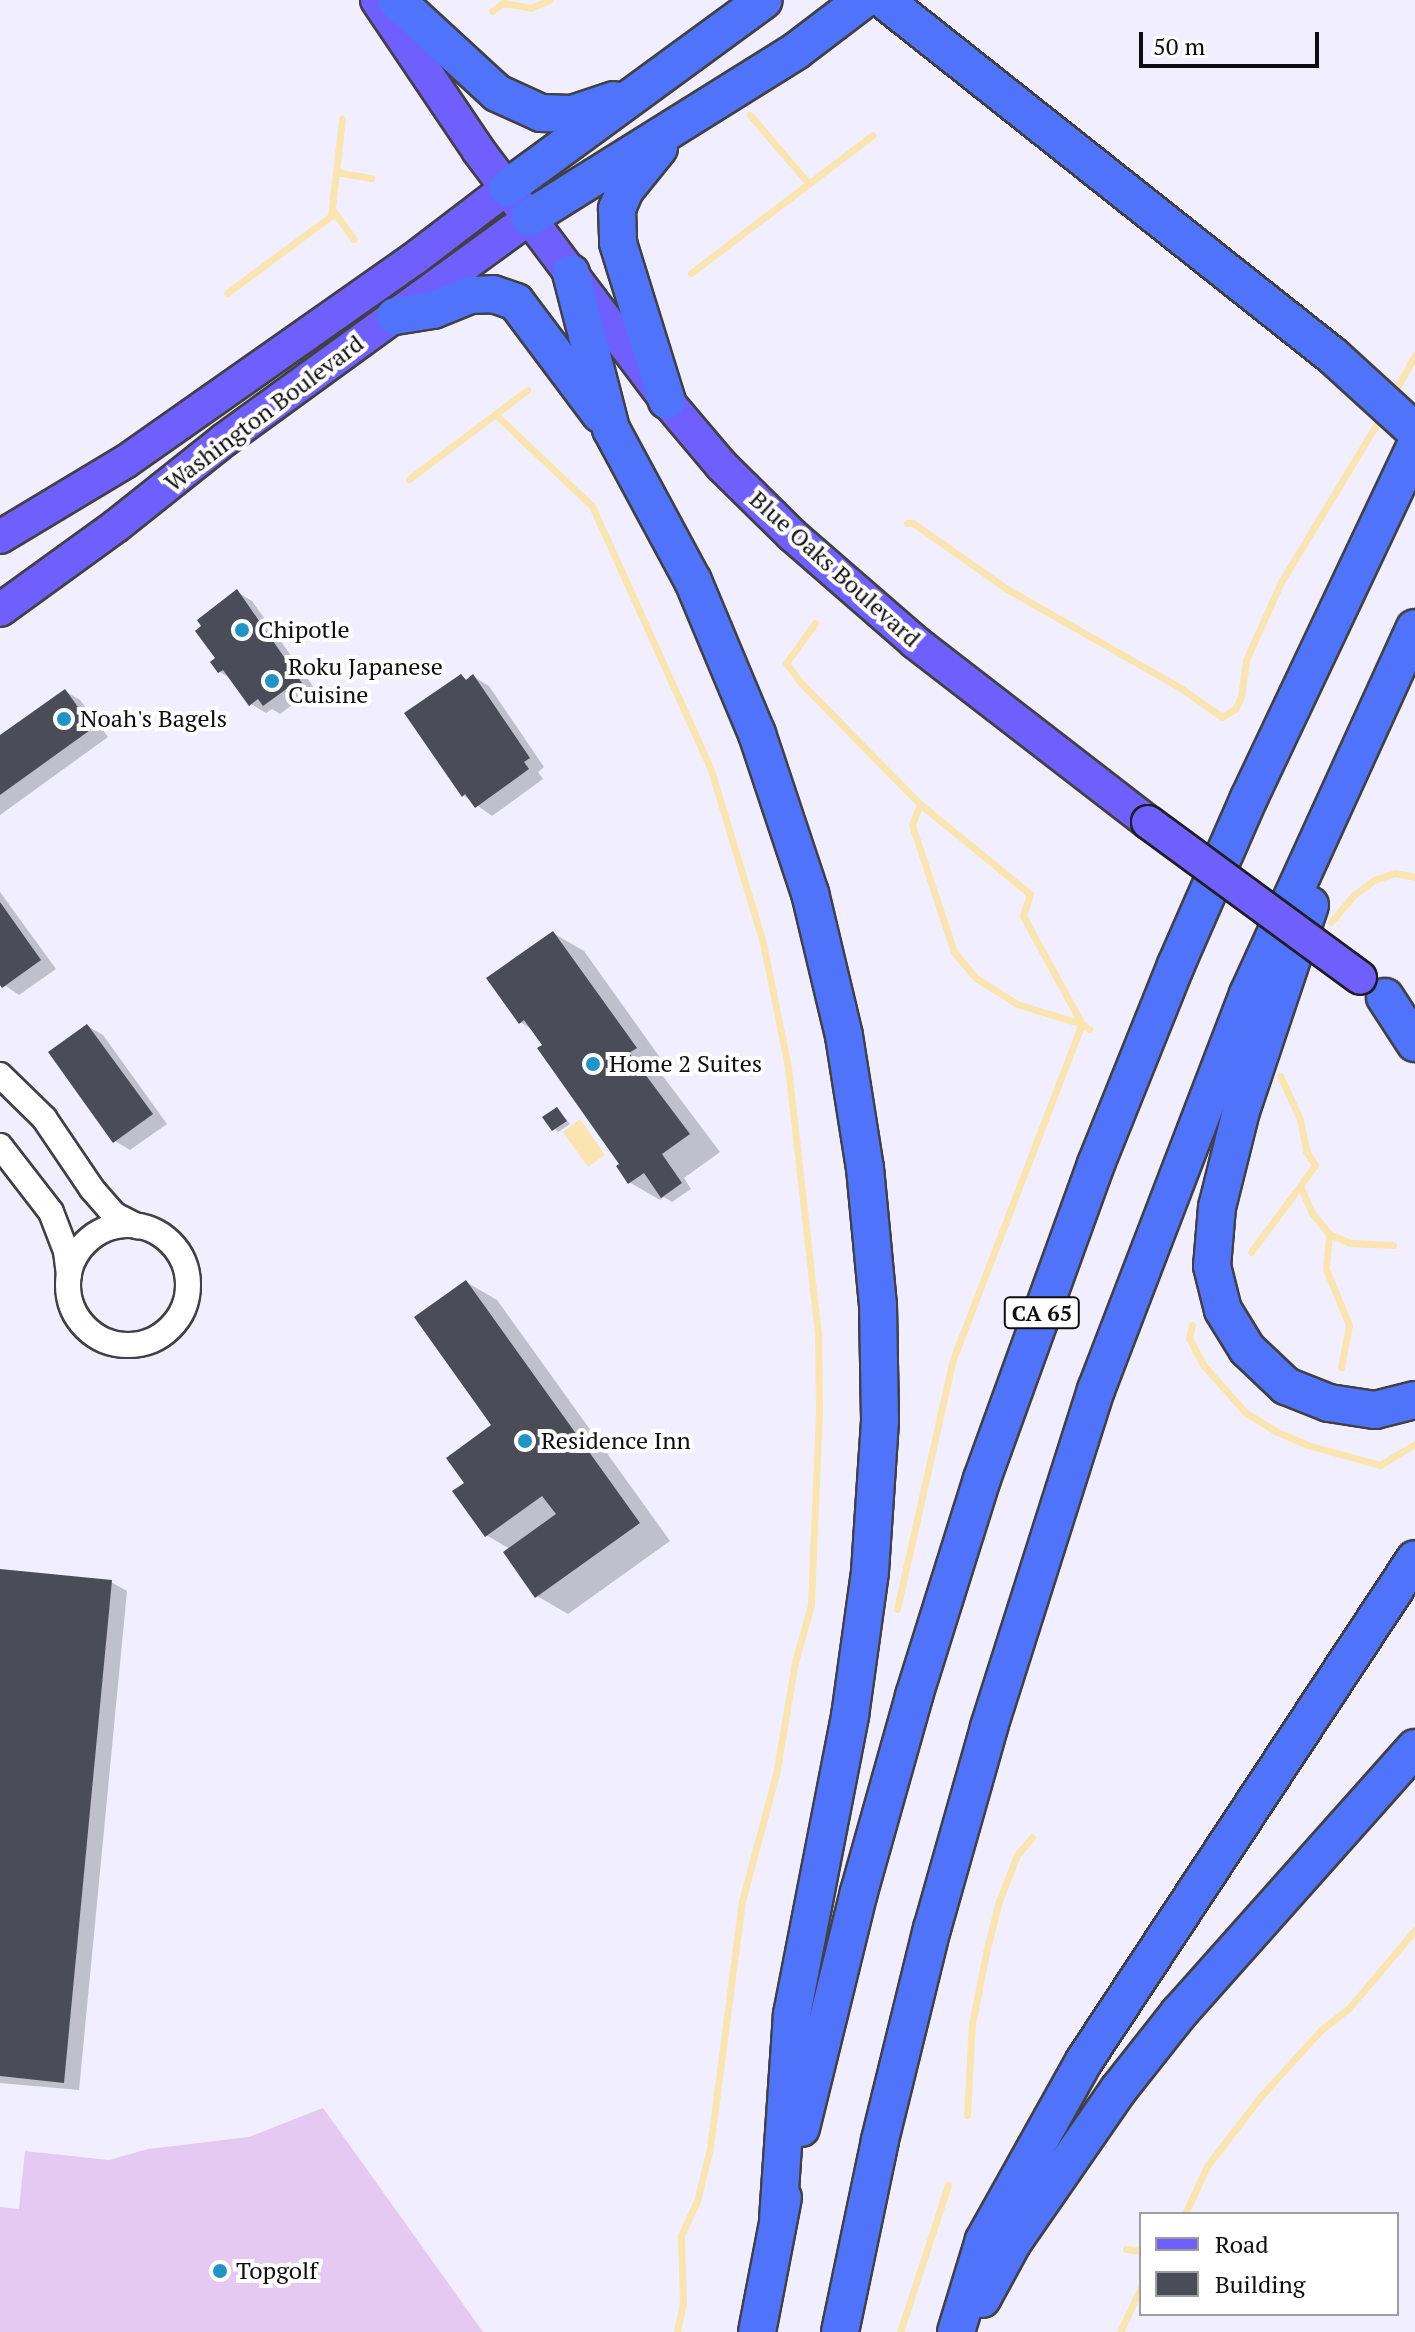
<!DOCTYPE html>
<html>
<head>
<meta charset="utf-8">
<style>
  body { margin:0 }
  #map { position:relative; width:1415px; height:2332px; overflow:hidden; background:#f1efff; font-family:"PT Serif",serif }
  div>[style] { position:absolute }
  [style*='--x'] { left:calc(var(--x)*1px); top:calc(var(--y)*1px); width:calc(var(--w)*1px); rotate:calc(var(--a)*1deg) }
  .pitch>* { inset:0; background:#e5c9f3 }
  .water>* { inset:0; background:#fae5b1 }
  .shadow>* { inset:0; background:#0003 }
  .stream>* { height:7px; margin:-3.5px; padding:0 3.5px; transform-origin:3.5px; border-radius:3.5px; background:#fae5b1 }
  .building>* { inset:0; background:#4a4d57 }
  .roads { filter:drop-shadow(2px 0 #414141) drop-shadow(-2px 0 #414141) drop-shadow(0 2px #414141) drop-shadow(0 -2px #414141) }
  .minor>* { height:24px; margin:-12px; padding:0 12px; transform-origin:12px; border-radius:12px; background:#fff }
  .minor>.ring { margin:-12px; padding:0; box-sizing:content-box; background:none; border:24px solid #fff; border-radius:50% }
  .major>* { height:32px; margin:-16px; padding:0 16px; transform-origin:16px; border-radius:16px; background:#6f5fff }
  .highway>* { height:36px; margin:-18px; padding:0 18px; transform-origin:18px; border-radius:18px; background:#5073fc }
  .bridges { filter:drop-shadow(2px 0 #1f1f1f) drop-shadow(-2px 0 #1f1f1f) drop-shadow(0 2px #1f1f1f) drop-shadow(0 -2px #1f1f1f) }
  .major-bridge>* { height:32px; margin:-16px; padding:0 16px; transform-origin:16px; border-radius:16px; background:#6f5fff }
  .dots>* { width:22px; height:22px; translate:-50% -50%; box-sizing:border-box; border:4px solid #fff; border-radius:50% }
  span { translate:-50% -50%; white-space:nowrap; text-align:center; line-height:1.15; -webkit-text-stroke:8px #fff; paint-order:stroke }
  .shield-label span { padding:2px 6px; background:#fff; border:2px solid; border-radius:6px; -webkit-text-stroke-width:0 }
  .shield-label { font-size:22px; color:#0e0e0e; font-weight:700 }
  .street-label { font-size:24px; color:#0e0e0e }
  .poi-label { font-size:24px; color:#0e0e0e }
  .left { translate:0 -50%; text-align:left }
  .legend { position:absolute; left:1139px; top:2212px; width:260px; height:104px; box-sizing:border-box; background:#fff; border:2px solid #9f9f9f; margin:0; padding:10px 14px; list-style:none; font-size:24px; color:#0e0e0e }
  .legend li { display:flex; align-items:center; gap:16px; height:40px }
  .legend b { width:40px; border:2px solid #9f9f9f }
  .scale { position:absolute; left:1139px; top:32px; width:180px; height:36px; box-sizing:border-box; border:4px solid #0e0e0e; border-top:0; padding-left:10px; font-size:24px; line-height:28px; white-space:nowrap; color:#0e0e0e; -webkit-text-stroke:6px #fff; paint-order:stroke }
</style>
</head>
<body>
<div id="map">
  <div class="pitch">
    <div style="clip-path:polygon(323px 2108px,483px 2332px,0 2332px,0 2207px,19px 2209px,25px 2151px,109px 2160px,148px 2149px,249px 2137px)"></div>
  </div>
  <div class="water">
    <div style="clip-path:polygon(580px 1119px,605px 1155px,588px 1167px,563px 1132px)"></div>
  </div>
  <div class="shadow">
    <div style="clip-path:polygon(237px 592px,252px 601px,317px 692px,311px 696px,307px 694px,280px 714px,272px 709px,266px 713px,251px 704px,232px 679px,220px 672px,218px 659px)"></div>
    <div style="clip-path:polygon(462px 677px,468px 681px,474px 677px,489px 686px,544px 767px,538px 772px,543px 779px,492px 816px,463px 795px)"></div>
    <div style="clip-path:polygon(65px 691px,80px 700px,108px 737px,0 815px,0 738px)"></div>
    <div style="clip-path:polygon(0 892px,56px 969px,19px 995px,0 982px)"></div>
    <div style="clip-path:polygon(553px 933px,584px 951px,666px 1066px,659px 1071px,720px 1152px,684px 1178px,691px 1189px,672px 1202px,664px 1197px,660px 1200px,629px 1182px,622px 1165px,545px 1046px,533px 1030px,520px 1022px)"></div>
    <div style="clip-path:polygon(87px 1026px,103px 1035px,167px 1124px,130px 1150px,115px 1141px)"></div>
    <div style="clip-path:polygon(557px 1109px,570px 1124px,558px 1132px,545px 1118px)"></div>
    <div style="clip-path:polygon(466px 1282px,497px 1300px,670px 1541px,568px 1614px,537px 1596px,510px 1549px,486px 1535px,466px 1483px,494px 1426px)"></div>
    <div style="clip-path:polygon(0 1571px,111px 1582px,127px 1591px,79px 2090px,0 2083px)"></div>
  </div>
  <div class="stream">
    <div style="--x:492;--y:11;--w:14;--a:-36"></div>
    <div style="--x:503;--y:3;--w:28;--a:10"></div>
    <div style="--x:531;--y:8;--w:20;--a:-24"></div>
    <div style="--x:750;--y:115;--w:91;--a:49.5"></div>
    <div style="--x:336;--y:172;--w:36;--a:10"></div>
    <div style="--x:332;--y:209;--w:37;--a:54"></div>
    <div style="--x:691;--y:273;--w:228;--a:-37.2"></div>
    <div style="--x:227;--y:293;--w:129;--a:-36.5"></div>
    <div style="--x:331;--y:216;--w:98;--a:-83.5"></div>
    <div style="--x:1392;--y:397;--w:48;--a:-61.3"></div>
    <div style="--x:495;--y:414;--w:134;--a:43.5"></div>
    <div style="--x:592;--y:506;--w:286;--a:65.7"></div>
    <div style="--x:710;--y:767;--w:184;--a:73.2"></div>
    <div style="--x:763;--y:943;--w:126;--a:78.6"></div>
    <div style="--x:788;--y:1067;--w:271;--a:83.6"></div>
    <div style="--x:818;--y:1336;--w:76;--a:89.2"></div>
    <div style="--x:819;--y:1412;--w:193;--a:92.4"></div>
    <div style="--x:811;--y:1605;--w:59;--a:105.7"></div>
    <div style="--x:795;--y:1662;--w:114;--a:99.6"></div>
    <div style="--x:776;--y:1774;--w:131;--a:105"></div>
    <div style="--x:742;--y:1901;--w:249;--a:97.4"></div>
    <div style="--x:710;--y:2148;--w:55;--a:103.8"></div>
    <div style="--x:697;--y:2201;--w:38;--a:115"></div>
    <div style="--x:681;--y:2236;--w:67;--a:88.3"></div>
    <div style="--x:683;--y:2303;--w:30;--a:102"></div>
    <div style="--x:409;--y:479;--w:148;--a:-37"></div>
    <div style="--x:907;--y:523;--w:6;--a:0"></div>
    <div style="--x:913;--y:523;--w:115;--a:35.1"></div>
    <div style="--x:1007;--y:589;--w:202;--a:29.7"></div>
    <div style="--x:1182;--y:689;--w:49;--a:35"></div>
    <div style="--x:1222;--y:717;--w:15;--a:-32"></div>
    <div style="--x:1235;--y:709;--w:13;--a:-63"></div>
    <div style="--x:1241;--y:697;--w:37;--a:-82"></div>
    <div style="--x:1246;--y:660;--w:85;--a:-65.8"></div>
    <div style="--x:1281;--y:582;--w:195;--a:-58.8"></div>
    <div style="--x:815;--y:623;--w:49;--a:125.9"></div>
    <div style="--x:786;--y:663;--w:26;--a:53"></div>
    <div style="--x:802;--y:684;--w:168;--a:45.5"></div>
    <div style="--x:920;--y:804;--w:142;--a:39.3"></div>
    <div style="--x:1030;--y:894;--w:23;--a:108"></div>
    <div style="--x:1023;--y:916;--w:123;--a:61.4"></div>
    <div style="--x:920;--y:804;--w:22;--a:111"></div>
    <div style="--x:912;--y:825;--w:134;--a:71.7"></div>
    <div style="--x:954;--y:952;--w:34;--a:50"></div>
    <div style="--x:976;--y:978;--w:49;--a:32.4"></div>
    <div style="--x:1017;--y:1004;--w:68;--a:17.1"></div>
    <div style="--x:1331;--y:922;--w:35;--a:-50"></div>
    <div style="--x:1354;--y:895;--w:25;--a:-37"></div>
    <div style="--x:1374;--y:880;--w:22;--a:-18"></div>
    <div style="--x:1395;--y:873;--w:20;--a:11"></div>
    <div style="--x:1280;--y:1076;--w:47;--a:65.1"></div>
    <div style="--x:1300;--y:1119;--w:33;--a:79"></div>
    <div style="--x:1306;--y:1151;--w:17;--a:57"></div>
    <div style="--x:1315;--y:1165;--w:26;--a:126"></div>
    <div style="--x:1300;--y:1186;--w:30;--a:66"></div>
    <div style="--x:1312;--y:1213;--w:27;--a:51"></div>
    <div style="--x:1329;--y:1234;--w:23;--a:23"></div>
    <div style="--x:1350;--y:1243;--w:43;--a:2.7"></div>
    <div style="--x:1329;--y:1234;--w:35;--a:95"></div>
    <div style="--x:1326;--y:1269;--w:61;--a:67.7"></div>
    <div style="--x:1349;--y:1325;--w:43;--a:100.8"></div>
    <div style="--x:1251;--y:1252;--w:82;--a:-53.4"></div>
    <div style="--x:1192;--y:1325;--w:13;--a:103"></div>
    <div style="--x:1189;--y:1338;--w:32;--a:62"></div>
    <div style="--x:1204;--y:1366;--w:62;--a:48.3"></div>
    <div style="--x:1245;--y:1412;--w:36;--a:32"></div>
    <div style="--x:1275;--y:1431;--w:39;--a:23"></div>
    <div style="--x:1311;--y:1446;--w:72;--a:15.4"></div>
    <div style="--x:1380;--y:1465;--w:41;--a:-31"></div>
    <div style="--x:897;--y:1609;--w:253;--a:-77.4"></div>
    <div style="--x:952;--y:1362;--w:362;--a:-69"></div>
    <div style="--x:1082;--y:1024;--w:9;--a:36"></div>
    <div style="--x:967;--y:2115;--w:91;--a:-86.9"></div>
    <div style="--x:972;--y:2024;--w:72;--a:-78.8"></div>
    <div style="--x:986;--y:1953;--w:54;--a:-76"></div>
    <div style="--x:999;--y:1901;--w:49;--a:-68.6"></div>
    <div style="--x:1017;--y:1855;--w:23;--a:-50"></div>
    <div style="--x:1185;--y:2214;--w:53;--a:-65.4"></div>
    <div style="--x:1207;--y:2166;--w:88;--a:-52.4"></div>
    <div style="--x:1261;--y:2096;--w:89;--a:-47.7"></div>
    <div style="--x:1321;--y:2030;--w:36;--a:-38"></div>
    <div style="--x:1349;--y:2008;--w:102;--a:-49.8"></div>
    <div style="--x:1126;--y:2249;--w:15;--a:8"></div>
    <div style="--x:900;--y:2332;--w:155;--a:-71.9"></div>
    <div style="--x:1120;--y:2332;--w:50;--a:-65"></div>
  </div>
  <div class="building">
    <div style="clip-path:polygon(237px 589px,302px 683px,294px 689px,292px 685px,263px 706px,258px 699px,249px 706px,223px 670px,218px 673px,210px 662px,215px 658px,195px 631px,201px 626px,197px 620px)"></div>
    <div style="clip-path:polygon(461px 674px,466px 680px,473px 674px,530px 758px,524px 762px,529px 769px,475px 808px,465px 794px,462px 797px,404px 713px)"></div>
    <div style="clip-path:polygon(65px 689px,93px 728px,0 795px,0 735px)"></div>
    <div style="clip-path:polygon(0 902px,41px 960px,2px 988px,0 985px)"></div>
    <div style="clip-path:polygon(553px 931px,637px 1048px,629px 1053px,690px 1134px,662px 1154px,682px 1183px,661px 1198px,644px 1173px,628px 1184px,616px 1166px,619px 1164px,537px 1048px,542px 1045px,524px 1020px,519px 1024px,486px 978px)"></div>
    <div style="clip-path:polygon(87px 1024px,153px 1114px,113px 1143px,48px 1052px)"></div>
    <div style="clip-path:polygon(557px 1107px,567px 1121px,552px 1131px,542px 1117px)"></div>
    <div style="clip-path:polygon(466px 1280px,640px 1523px,535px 1598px,503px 1552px,556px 1514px,542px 1496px,485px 1537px,452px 1491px,464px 1483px,446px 1458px,491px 1425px,414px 1317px)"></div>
    <div style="clip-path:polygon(0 1569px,112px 1580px,64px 2083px,0 2076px)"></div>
  </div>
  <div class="roads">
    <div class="minor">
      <div style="--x:0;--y:1075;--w:62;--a:44.3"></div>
      <div style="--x:44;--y:1118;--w:86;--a:55.9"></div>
      <div style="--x:92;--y:1189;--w:35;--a:49"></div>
      <div style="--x:115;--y:1215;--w:25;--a:27"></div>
      <div style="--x:0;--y:1146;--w:83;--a:52.3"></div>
      <div style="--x:51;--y:1212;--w:42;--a:69"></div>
      <div style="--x:66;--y:1251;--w:24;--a:83"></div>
      <div class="ring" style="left:68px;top:1225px;width:96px;height:96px"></div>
    </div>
    <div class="major">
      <div style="--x:377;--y:0;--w:181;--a:56"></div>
      <div style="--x:478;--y:150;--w:314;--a:53"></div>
      <div style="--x:667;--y:401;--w:84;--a:49.8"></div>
      <div style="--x:721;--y:465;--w:100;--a:44.6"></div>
      <div style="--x:792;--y:535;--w:163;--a:41"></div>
      <div style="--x:915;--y:642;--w:294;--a:37.7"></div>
      <div style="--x:0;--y:537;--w:146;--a:-31"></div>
      <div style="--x:125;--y:462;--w:353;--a:-35.1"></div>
      <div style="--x:414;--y:259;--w:117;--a:-37.4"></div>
      <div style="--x:0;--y:610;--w:143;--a:-35.9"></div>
      <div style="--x:116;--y:526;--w:138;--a:-38.5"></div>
      <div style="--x:224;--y:440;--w:377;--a:-36"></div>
    </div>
    <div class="highway">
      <div style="--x:396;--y:0;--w:137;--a:42.6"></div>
      <div style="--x:497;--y:93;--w:48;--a:24.4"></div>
      <div style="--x:541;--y:113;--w:31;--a:2"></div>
      <div style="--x:572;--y:114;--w:44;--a:-18.4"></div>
      <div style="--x:884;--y:0;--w:573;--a:38.41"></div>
      <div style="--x:1333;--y:356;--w:111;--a:42.4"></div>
      <div style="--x:659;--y:148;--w:54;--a:129"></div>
      <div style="--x:625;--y:190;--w:21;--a:113"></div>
      <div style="--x:617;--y:209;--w:34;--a:88"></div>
      <div style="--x:618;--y:243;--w:165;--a:72.8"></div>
      <div style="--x:507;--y:188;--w:318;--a:-36.2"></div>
      <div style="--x:529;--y:218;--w:315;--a:-32"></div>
      <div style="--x:796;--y:51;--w:84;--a:-37.3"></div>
      <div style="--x:571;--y:273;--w:161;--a:75.6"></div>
      <div style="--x:611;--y:429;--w:173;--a:61.7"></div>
      <div style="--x:693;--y:581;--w:166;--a:67.3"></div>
      <div style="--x:757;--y:734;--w:168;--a:71.6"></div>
      <div style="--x:810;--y:893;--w:147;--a:76.6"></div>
      <div style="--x:844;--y:1036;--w:134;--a:81"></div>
      <div style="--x:865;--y:1168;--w:138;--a:84.6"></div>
      <div style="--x:878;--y:1305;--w:116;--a:89"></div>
      <div style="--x:880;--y:1421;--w:151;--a:93.8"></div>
      <div style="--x:870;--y:1572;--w:145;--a:97.9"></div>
      <div style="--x:850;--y:1716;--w:304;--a:101"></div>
      <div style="--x:792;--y:2014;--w:204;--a:93.9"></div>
      <div style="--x:395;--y:316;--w:38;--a:-9"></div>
      <div style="--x:433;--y:310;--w:40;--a:-22"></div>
      <div style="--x:470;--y:295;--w:23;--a:-2"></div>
      <div style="--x:493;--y:294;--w:24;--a:19"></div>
      <div style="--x:516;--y:302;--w:140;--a:53.1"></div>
      <div style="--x:1310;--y:905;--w:217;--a:108.5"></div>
      <div style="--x:1241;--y:1111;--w:99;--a:104"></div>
      <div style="--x:1217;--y:1207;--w:59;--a:94.8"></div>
      <div style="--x:1212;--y:1266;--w:45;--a:76"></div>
      <div style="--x:1223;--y:1310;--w:46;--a:58.4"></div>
      <div style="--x:1247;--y:1349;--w:54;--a:43.5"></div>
      <div style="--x:1286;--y:1386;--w:46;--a:21.6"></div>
      <div style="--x:1329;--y:1403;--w:47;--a:8.7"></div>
      <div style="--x:1375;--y:1410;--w:41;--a:-14"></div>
      <div style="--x:1385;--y:997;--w:55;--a:56.9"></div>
      <div style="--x:801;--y:2128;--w:243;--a:-76.2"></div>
      <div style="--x:859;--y:1892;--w:204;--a:-74.3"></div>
      <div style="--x:914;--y:1696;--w:227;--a:-72.6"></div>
      <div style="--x:982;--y:1479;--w:335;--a:-70.1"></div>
      <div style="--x:1096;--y:1164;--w:214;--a:-68.1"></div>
      <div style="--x:1176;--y:965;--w:182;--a:-66.4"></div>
      <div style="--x:1249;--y:798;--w:388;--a:-64.7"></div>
      <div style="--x:982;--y:2299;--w:65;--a:-61.5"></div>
      <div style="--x:1013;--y:2242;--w:186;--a:-55.3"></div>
      <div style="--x:1119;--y:2089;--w:97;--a:-51.7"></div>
      <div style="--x:1179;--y:2013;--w:355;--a:-48.3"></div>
      <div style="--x:757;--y:2332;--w:137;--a:-79.1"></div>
      <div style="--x:840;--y:2332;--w:196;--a:-78.2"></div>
      <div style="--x:880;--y:2140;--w:217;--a:-76.2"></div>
      <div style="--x:932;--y:1929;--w:210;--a:-74.2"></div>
      <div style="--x:989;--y:1727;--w:354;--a:-72.4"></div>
      <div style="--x:1096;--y:1390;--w:424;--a:-69"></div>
      <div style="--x:1248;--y:994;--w:402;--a:-65.5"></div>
      <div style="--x:956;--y:2332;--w:96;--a:-73.1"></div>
      <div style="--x:984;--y:2240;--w:205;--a:-60.8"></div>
      <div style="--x:1084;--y:2061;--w:601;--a:-56.6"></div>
    </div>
  </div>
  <div class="bridges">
    <div class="major-bridge">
      <div style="--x:1148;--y:822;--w:263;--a:36.3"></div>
    </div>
  </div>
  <div class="dots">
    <div style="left:242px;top:630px;background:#1e95c6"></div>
    <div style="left:272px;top:681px;background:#1e95c6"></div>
    <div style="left:64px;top:719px;background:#1e95c6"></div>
    <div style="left:593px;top:1064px;background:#1e95c6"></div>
    <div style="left:525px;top:1441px;background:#1e95c6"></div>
    <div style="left:220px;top:2271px;background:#1e95c6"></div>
  </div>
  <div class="shield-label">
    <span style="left:1042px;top:1313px">CA 65</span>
  </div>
  <div class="street-label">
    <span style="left:264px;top:413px;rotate:-37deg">Washington Boulevard</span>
    <span style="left:835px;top:569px;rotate:42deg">Blue Oaks Boulevard</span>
  </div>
  <div class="poi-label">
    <span class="left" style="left:258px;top:630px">Chipotle</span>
    <span class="left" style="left:288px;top:681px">Roku Japanese<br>Cuisine</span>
    <span class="left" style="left:80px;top:719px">Noah's Bagels</span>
    <span class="left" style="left:609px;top:1064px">Home 2 Suites</span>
    <span class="left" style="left:541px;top:1441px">Residence Inn</span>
    <span class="left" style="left:236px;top:2271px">Topgolf</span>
  </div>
  <ul class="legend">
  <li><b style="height:10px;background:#6f5fff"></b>Road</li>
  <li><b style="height:22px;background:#4a4d57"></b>Building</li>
  </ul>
  <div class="scale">50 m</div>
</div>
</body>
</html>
